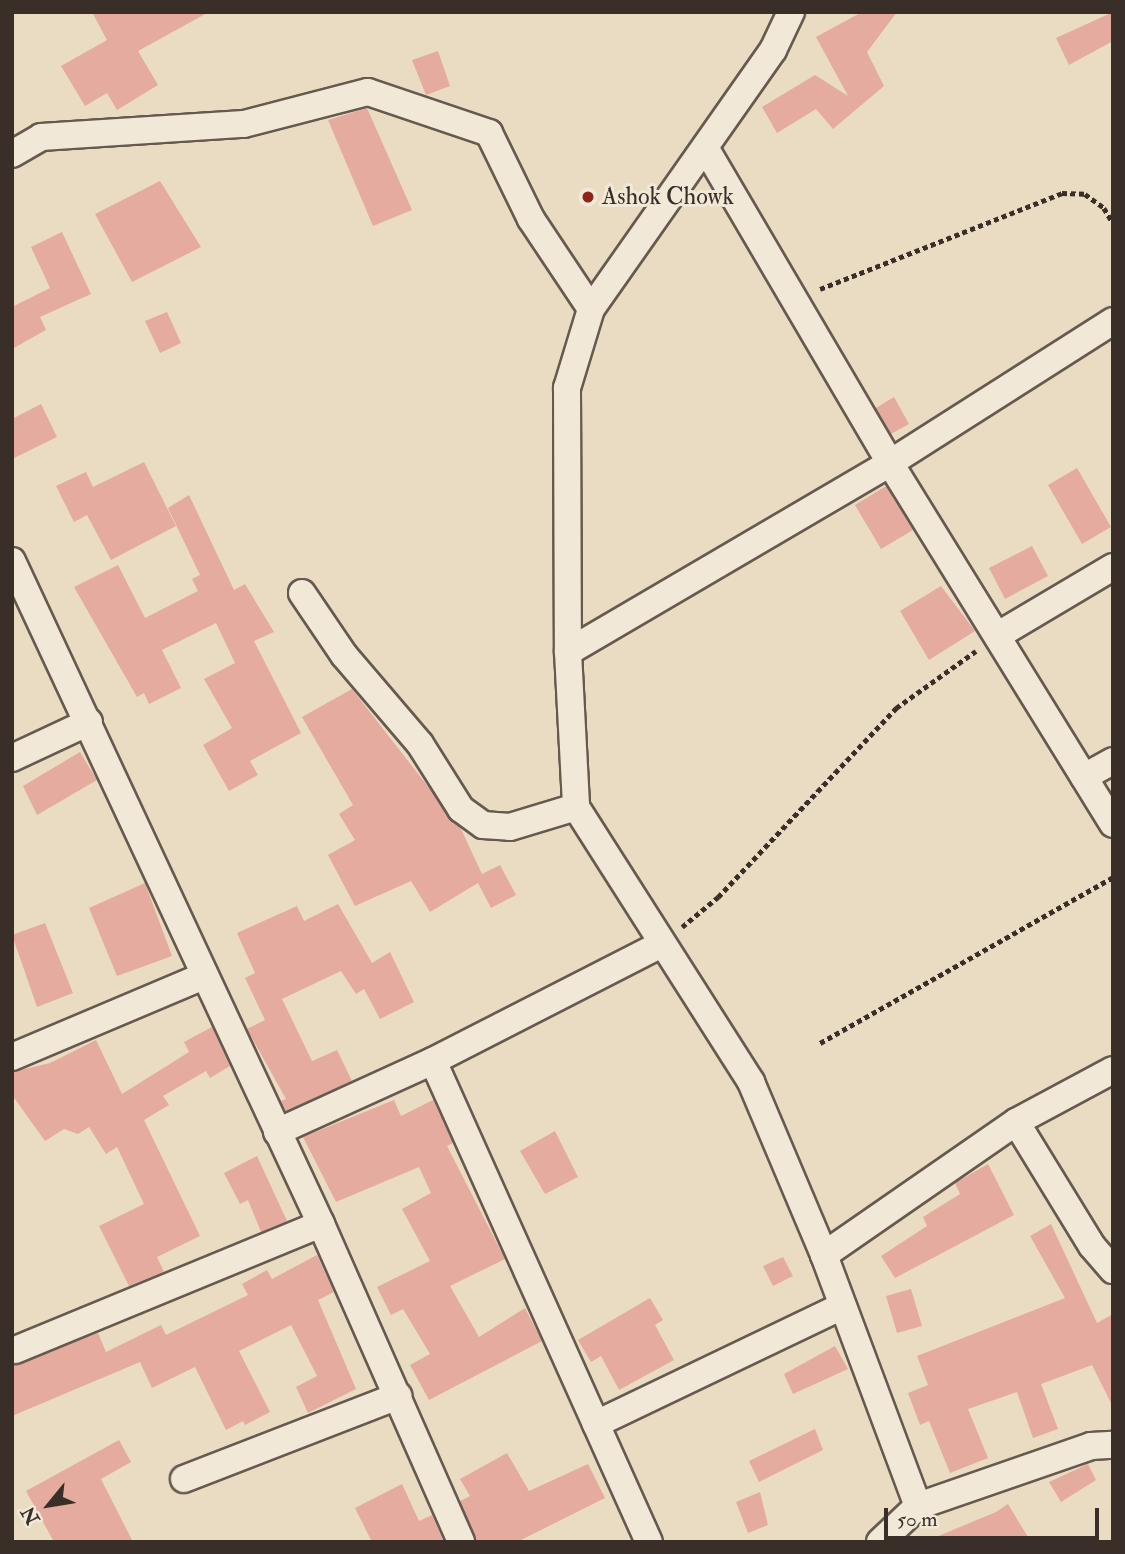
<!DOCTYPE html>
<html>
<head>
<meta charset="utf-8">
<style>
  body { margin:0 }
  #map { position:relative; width:1125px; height:1554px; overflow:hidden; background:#eadcc3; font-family:"IM FELL Double Pica",serif }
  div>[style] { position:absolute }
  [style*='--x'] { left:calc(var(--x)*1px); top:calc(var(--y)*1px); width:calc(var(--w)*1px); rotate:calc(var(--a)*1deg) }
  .building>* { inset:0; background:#e4ab9e }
  .path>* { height:4.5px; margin-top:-2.25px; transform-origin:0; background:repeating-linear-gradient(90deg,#3a2f28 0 5px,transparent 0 8.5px) }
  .roads { filter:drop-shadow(2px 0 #665a4f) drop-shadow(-2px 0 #665a4f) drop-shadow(0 2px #665a4f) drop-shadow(0 -2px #665a4f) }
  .street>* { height:26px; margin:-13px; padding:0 13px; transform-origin:13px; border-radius:13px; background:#f1e8d8 }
  .dots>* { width:19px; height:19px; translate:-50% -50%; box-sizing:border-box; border:4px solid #f1e8d8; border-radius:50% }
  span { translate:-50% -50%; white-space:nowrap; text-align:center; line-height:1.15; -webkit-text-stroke:6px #f1e8d8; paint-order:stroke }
  .poi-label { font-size:24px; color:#3a2f28 }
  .left { translate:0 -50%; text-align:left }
  .frame { position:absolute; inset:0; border:14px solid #3a2f28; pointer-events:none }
  .north { position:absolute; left:14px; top:1470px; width:70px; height:70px; -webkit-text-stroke:5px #f1e8d8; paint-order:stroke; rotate:240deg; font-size:19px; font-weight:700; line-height:28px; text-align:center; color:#3a2f28 }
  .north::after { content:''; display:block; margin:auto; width:24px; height:32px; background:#3a2f28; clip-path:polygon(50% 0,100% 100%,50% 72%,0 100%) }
  .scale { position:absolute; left:884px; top:1508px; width:215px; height:32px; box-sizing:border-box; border:4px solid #3a2f28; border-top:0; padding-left:9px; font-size:21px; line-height:24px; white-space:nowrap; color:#3a2f28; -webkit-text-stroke:5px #f1e8d8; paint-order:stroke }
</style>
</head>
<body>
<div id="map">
  <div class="building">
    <div style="clip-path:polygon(92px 12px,209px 12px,138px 51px,158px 85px,117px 110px,107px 93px,85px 106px,61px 66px,107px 40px)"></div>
    <div style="clip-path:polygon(862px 12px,897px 12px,867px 52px,884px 86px,833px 129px,816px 109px,777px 133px,762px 107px,815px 75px,848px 96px,816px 37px)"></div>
    <div style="clip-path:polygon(1113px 12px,1113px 41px,1069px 65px,1056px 38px)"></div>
    <div style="clip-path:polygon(438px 51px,450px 86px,426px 95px,412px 60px)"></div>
    <div style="clip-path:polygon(367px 108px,412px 210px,373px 226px,328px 120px)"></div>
    <div style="clip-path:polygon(160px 181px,201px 247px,132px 282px,95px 214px)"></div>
    <div style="clip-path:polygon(62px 232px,91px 294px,40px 317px,46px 330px,12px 349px,12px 307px,50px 288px,31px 247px)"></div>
    <div style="clip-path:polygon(167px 312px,181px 343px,160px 353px,145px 321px)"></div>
    <div style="clip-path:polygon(894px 397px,909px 424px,891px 434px,876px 408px)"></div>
    <div style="clip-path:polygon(41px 404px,57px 437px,12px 459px,12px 419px)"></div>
    <div style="clip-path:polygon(144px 462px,176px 526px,111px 560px,87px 515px,74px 522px,56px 486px,86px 472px,93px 487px)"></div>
    <div style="clip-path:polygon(1077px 468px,1111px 527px,1082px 544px,1048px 485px)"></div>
    <div style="clip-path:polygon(886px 486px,913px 530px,881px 549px,855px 505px)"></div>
    <div style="clip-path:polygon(189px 495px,234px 590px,245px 584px,274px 632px,254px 641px,301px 733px,250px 761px,258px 775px,229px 791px,203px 745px,232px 728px,204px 679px,235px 663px,216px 623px,162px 650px,181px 688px,149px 704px,144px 693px,137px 697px,74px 587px,118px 565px,145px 618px,198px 591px,192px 579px,200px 575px,168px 508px)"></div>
    <div style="clip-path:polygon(1032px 546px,1048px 576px,1005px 599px,989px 568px)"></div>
    <div style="clip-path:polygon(941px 586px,975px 631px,929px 660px,900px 611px)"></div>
    <div style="clip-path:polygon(352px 689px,461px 829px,482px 874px,500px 865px,516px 895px,491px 908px,478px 883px,430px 912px,411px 881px,355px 906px,328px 855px,355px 840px,339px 814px,353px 805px,302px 717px)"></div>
    <div style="clip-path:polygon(80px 752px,97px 780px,37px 815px,23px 786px)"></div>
    <div style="clip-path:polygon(145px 883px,172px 956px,117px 976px,89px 908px)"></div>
    <div style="clip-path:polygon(338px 904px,372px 963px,390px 952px,414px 1002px,380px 1019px,364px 989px,356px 994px,341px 971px,282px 999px,312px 1061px,337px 1050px,352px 1081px,286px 1111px,281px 1101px,286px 1099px,247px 1029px,265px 1020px,245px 978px,255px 973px,237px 933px,297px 906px,304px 921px)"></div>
    <div style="clip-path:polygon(45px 923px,73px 993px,37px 1007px,12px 935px)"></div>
    <div style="clip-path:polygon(212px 1027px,230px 1066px,210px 1078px,206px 1071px,163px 1096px,169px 1105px,144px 1120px,200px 1236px,157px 1257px,164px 1272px,129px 1286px,99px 1226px,144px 1204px,117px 1147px,106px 1154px,89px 1127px,78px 1134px,64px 1129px,45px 1141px,12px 1095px,12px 1072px,50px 1063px,96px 1040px,122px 1094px,189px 1052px,184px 1042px)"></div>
    <div style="clip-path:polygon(394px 1100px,401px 1116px,433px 1100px,453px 1143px,447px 1146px,505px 1259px,450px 1286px,479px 1337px,525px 1308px,542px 1341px,429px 1400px,410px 1365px,430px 1354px,403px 1309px,391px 1315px,377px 1287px,430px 1261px,402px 1209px,431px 1193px,419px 1167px,336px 1202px,303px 1137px)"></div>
    <div style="clip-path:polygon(555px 1131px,578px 1177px,545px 1194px,520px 1151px)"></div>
    <div style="clip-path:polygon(257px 1156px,287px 1221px,261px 1232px,248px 1200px,240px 1204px,224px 1173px)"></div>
    <div style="clip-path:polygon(988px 1164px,1014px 1215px,895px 1278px,881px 1256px,927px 1226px,923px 1217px,960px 1194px,955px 1183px)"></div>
    <div style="clip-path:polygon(1051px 1224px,1097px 1323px,1113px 1314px,1113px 1407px,1092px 1365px,1041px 1384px,1058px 1429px,1033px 1438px,1017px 1392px,968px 1409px,988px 1458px,950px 1473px,929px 1421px,920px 1425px,908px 1393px,928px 1385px,917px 1356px,1065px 1298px,1030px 1236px)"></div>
    <div style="clip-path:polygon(317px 1255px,334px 1292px,318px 1300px,356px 1389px,308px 1413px,296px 1387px,317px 1376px,291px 1325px,239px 1351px,270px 1412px,245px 1425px,243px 1421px,226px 1430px,195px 1367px,152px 1388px,140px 1362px,12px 1416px,12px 1365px,98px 1333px,106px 1352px,161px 1325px,166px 1335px,248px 1295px,242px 1284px,267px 1270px,272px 1279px)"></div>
    <div style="clip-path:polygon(783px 1257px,793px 1276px,773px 1286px,763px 1266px)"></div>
    <div style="clip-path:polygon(911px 1289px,922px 1326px,897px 1333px,886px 1296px)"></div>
    <div style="clip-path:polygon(650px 1298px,663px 1320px,655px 1325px,674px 1360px,619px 1390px,601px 1356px,591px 1362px,578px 1340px)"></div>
    <div style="clip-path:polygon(835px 1346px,848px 1369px,793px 1394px,784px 1374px)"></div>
    <div style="clip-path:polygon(815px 1429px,823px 1450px,759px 1482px,749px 1461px)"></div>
    <div style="clip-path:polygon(119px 1440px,131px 1462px,101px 1479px,133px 1542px,54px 1542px,26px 1491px)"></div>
    <div style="clip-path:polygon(507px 1453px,529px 1491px,588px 1464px,605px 1498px,517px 1542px,476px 1542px,460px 1501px,470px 1496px,460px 1479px)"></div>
    <div style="clip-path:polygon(1088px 1464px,1096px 1480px,1061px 1502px,1049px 1482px)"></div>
    <div style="clip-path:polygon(402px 1484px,419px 1521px,432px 1515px,444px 1542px,372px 1542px,355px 1508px)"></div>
    <div style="clip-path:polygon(760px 1492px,768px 1525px,748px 1533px,736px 1502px)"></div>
    <div style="clip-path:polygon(1008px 1504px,1031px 1542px,924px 1542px,996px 1512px)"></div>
  </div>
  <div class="path">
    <div style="--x:820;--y:289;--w:260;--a:-21.6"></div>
    <div style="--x:1062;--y:193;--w:23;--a:2"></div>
    <div style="--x:1085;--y:194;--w:24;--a:36"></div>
    <div style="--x:1104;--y:208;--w:17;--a:59"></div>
    <div style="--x:682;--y:927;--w:47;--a:-39.8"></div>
    <div style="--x:718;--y:897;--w:260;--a:-46.7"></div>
    <div style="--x:896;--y:708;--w:98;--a:-35.5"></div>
    <div style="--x:820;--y:1043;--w:337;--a:-29.5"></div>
  </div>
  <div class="roads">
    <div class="street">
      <div style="--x:791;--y:12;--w:42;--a:115.3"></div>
      <div style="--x:773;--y:50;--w:317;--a:125.1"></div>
      <div style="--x:591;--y:309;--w:83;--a:106.9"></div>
      <div style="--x:567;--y:388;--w:264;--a:89.8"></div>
      <div style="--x:568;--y:652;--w:155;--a:87"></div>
      <div style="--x:576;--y:807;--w:326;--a:57.5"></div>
      <div style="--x:751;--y:1082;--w:188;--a:67.1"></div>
      <div style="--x:824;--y:1255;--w:268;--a:69.5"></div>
      <div style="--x:706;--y:149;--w:364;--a:59.6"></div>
      <div style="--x:890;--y:463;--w:424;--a:58.3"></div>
      <div style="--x:12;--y:154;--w:34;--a:-30"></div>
      <div style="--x:41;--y:137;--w:203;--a:-3.7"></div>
      <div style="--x:244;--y:124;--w:128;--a:-14.5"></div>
      <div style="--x:368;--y:92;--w:128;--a:18.7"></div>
      <div style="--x:489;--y:133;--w:96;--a:64"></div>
      <div style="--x:531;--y:219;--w:108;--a:56.3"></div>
      <div style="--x:12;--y:561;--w:731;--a:65.01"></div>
      <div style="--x:321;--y:1224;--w:347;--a:66.2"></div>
      <div style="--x:302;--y:593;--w:75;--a:55.9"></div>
      <div style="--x:344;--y:655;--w:117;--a:49.5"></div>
      <div style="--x:420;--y:744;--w:77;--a:57.8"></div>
      <div style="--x:461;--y:809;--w:27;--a:36"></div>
      <div style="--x:483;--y:825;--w:27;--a:4"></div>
      <div style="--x:510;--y:827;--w:69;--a:-16.9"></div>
      <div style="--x:1000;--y:634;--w:131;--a:-30.7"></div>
      <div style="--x:568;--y:652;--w:373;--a:-30.4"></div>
      <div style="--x:890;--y:463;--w:264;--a:-32.5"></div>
      <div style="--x:12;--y:758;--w:85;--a:-25.1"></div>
      <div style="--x:1084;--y:777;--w:33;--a:-29"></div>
      <div style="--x:12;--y:1057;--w:208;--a:-22.9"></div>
      <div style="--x:433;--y:1061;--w:527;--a:65.82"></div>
      <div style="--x:1016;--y:1122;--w:145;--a:58.5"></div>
      <div style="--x:1092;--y:1246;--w:32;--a:49"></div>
      <div style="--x:277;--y:1132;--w:171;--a:-24.5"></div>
      <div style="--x:433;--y:1061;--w:257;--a:-27.1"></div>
      <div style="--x:824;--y:1255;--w:234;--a:-34.7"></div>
      <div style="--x:1016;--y:1122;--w:110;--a:-28.2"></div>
      <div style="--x:15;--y:1350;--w:331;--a:-22.4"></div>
      <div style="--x:596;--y:1424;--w:273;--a:-25.6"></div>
      <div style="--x:184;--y:1479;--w:230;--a:-21.2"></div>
      <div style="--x:880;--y:1542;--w:52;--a:-43.5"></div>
      <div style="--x:918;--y:1506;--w:183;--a:-19.1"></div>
      <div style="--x:1091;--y:1446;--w:22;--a:-3"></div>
    </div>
  </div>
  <div class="dots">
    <div style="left:588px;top:197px;background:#8f2418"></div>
  </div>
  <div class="poi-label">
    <span class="left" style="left:602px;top:197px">Ashok Chowk</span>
  </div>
  <div class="frame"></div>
  <div class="north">N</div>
  <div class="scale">50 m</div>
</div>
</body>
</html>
